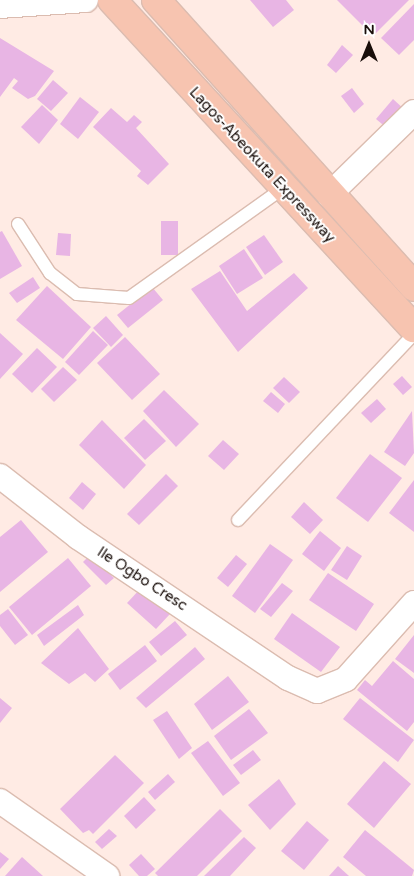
<!DOCTYPE html>
<html>
<head>
<meta charset="utf-8">
<style>
  body { margin:0 }
  #map { position:relative; width:414px; height:876px; overflow:hidden; background:#ffebe4; font-family:"Varela Round",sans-serif }
  div>[style] { position:absolute }
  [style*='--x'] { left:calc(var(--x)*1px); top:calc(var(--y)*1px); width:calc(var(--w)*1px); rotate:calc(var(--a)*1deg) }
  .building>* { inset:0; background:#e8b5e4 }
  .roads { filter:drop-shadow(1px 0 #dbbcb0) drop-shadow(-1px 0 #dbbcb0) drop-shadow(0 1px #dbbcb0) drop-shadow(0 -1px #dbbcb0) }
  .service>* { height:12px; margin:-6px; padding:0 6px; transform-origin:6px; border-radius:6px; background:#fff }
  .minor>* { height:24px; margin:-12px; padding:0 12px; transform-origin:12px; border-radius:12px; background:#fff }
  .trunk>* { height:28px; margin:-14px; padding:0 14px; transform-origin:14px; border-radius:14px; background:#f7c4b0 }
  span { translate:-50% -50%; white-space:nowrap; text-align:center; line-height:1.15; -webkit-text-stroke:4px #fff; paint-order:stroke }
  .street-label { font-size:15px; color:#190e0a }
  .north { position:absolute; left:344px; top:20px; width:50px; height:50px; -webkit-text-stroke:4px #fff; paint-order:stroke; rotate:0deg; font-size:14px; font-weight:700; line-height:20px; text-align:center; color:#190e0a }
  .north::after { content:''; display:block; margin:auto; width:18px; height:22px; background:#190e0a; clip-path:polygon(50% 0,100% 100%,50% 72%,0 100%) }
</style>
</head>
<body>
<div id="map">
  <div class="building">
    <div style="clip-path:polygon(250px 0,286px 0,294px 10px,273px 27px)"></div>
    <div style="clip-path:polygon(337px 0,409px 0,373px 36px)"></div>
    <div style="clip-path:polygon(414px 4px,414px 40px,399px 55px,381px 38px)"></div>
    <div style="clip-path:polygon(0 38px,54px 71px,35px 96px,28px 99px,12px 88px,18px 81px,14px 78px,0 97px)"></div>
    <div style="clip-path:polygon(342px 45px,353px 55px,336px 73px,327px 65px)"></div>
    <div style="clip-path:polygon(53px 80px,68px 93px,51px 111px,37px 99px)"></div>
    <div style="clip-path:polygon(352px 88px,364px 104px,354px 113px,341px 96px)"></div>
    <div style="clip-path:polygon(80px 97px,99px 112px,78px 139px,60px 124px)"></div>
    <div style="clip-path:polygon(393px 99px,405px 110px,388px 129px,376px 119px)"></div>
    <div style="clip-path:polygon(42px 105px,58px 120px,39px 144px,21px 127px)"></div>
    <div style="clip-path:polygon(111px 108px,127px 122px,134px 115px,142px 122px,136px 128px,169px 164px,148px 185px,137px 176px,141px 171px,93px 127px)"></div>
    <div style="clip-path:polygon(161px 221px,178px 221px,178px 255px,161px 255px)"></div>
    <div style="clip-path:polygon(2px 231px,22px 266px,0 279px,0 232px)"></div>
    <div style="clip-path:polygon(58px 233px,71px 234px,70px 256px,56px 255px)"></div>
    <div style="clip-path:polygon(264px 235px,283px 262px,265px 275px,246px 247px)"></div>
    <div style="clip-path:polygon(244px 249px,263px 278px,237px 294px,219px 266px)"></div>
    <div style="clip-path:polygon(220px 271px,247px 311px,294px 273px,308px 288px,238px 352px,191px 289px)"></div>
    <div style="clip-path:polygon(33px 277px,40px 288px,17px 303px,9px 293px)"></div>
    <div style="clip-path:polygon(47px 286px,91px 327px,63px 359px,16px 320px)"></div>
    <div style="clip-path:polygon(152px 287px,163px 300px,128px 328px,117px 315px)"></div>
    <div style="clip-path:polygon(106px 316px,123px 335px,111px 347px,93px 328px)"></div>
    <div style="clip-path:polygon(93px 331px,108px 345px,79px 375px,65px 362px)"></div>
    <div style="clip-path:polygon(0 333px,23px 354px,0 379px)"></div>
    <div style="clip-path:polygon(125px 337px,160px 374px,132px 400px,97px 363px)"></div>
    <div style="clip-path:polygon(37px 348px,57px 367px,32px 393px,12px 374px)"></div>
    <div style="clip-path:polygon(63px 367px,77px 380px,54px 402px,41px 389px)"></div>
    <div style="clip-path:polygon(402px 376px,412px 387px,403px 395px,393px 384px)"></div>
    <div style="clip-path:polygon(284px 377px,300px 392px,289px 403px,273px 388px)"></div>
    <div style="clip-path:polygon(164px 390px,199px 424px,176px 447px,143px 411px)"></div>
    <div style="clip-path:polygon(271px 392px,285px 404px,278px 413px,263px 401px)"></div>
    <div style="clip-path:polygon(377px 399px,386px 409px,371px 423px,361px 413px)"></div>
    <div style="clip-path:polygon(412px 411px,414px 453px,405px 466px,384px 452px)"></div>
    <div style="clip-path:polygon(144px 419px,166px 441px,145px 460px,124px 438px)"></div>
    <div style="clip-path:polygon(102px 420px,146px 465px,124px 489px,79px 445px)"></div>
    <div style="clip-path:polygon(223px 440px,239px 454px,224px 470px,208px 456px)"></div>
    <div style="clip-path:polygon(370px 454px,402px 478px,368px 522px,336px 498px)"></div>
    <div style="clip-path:polygon(166px 474px,178px 486px,139px 525px,127px 514px)"></div>
    <div style="clip-path:polygon(414px 480px,414px 532px,389px 513px)"></div>
    <div style="clip-path:polygon(82px 482px,96px 494px,83px 510px,69px 498px)"></div>
    <div style="clip-path:polygon(304px 502px,323px 520px,310px 534px,291px 517px)"></div>
    <div style="clip-path:polygon(21px 520px,48px 552px,0 592px,0 537px)"></div>
    <div style="clip-path:polygon(320px 531px,341px 548px,324px 571px,302px 554px)"></div>
    <div style="clip-path:polygon(270px 544px,293px 560px,255px 613px,232px 596px)"></div>
    <div style="clip-path:polygon(347px 546px,362px 556px,347px 580px,331px 570px)"></div>
    <div style="clip-path:polygon(90px 555px,114px 578px,106px 585px,83px 562px)"></div>
    <div style="clip-path:polygon(236px 555px,247px 564px,228px 587px,217px 578px)"></div>
    <div style="clip-path:polygon(68px 558px,91px 586px,32px 635px,9px 607px)"></div>
    <div style="clip-path:polygon(328px 573px,374px 604px,356px 631px,309px 600px)"></div>
    <div style="clip-path:polygon(282px 583px,293px 591px,271px 617px,260px 609px)"></div>
    <div style="clip-path:polygon(141px 588px,170px 614px,156px 629px,127px 603px)"></div>
    <div style="clip-path:polygon(78px 605px,84px 615px,44px 646px,37px 635px)"></div>
    <div style="clip-path:polygon(8px 609px,28px 635px,15px 645px,0 626px,0 615px)"></div>
    <div style="clip-path:polygon(292px 613px,340px 647px,321px 672px,274px 639px)"></div>
    <div style="clip-path:polygon(175px 621px,187px 635px,161px 656px,149px 642px)"></div>
    <div style="clip-path:polygon(78px 628px,109px 669px,95px 682px,85px 673px,69px 684px,41px 663px)"></div>
    <div style="clip-path:polygon(414px 635px,414px 673px,395px 659px)"></div>
    <div style="clip-path:polygon(145px 645px,157px 661px,120px 690px,108px 674px)"></div>
    <div style="clip-path:polygon(195px 647px,205px 659px,146px 708px,136px 698px)"></div>
    <div style="clip-path:polygon(393px 661px,414px 679px,414px 722px,407px 731px,357px 690px,365px 680px,372px 686px)"></div>
    <div style="clip-path:polygon(228px 676px,249px 702px,212px 730px,194px 704px)"></div>
    <div style="clip-path:polygon(0 698px,12px 708px,0 723px)"></div>
    <div style="clip-path:polygon(360px 698px,414px 740px,398px 762px,343px 719px)"></div>
    <div style="clip-path:polygon(249px 709px,268px 733px,231px 760px,214px 736px)"></div>
    <div style="clip-path:polygon(167px 711px,192px 748px,179px 759px,153px 720px)"></div>
    <div style="clip-path:polygon(208px 741px,240px 783px,223px 796px,191px 753px)"></div>
    <div style="clip-path:polygon(253px 750px,261px 760px,241px 775px,233px 765px)"></div>
    <div style="clip-path:polygon(115px 755px,144px 783px,93px 834px,89px 830px,83px 833px,60px 809px)"></div>
    <div style="clip-path:polygon(384px 761px,411px 784px,374px 828px,347px 804px)"></div>
    <div style="clip-path:polygon(168px 774px,175px 782px,155px 800px,148px 792px)"></div>
    <div style="clip-path:polygon(279px 779px,296px 804px,270px 830px,248px 805px)"></div>
    <div style="clip-path:polygon(144px 797px,156px 810px,136px 829px,124px 816px)"></div>
    <div style="clip-path:polygon(220px 809px,242px 831px,197px 876px,158px 876px,155px 873px)"></div>
    <div style="clip-path:polygon(307px 821px,329px 840px,304px 870px,281px 851px)"></div>
    <div style="clip-path:polygon(109px 829px,117px 836px,102px 849px,95px 842px)"></div>
    <div style="clip-path:polygon(365px 830px,414px 870px,412px 876px,366px 876px,343px 857px)"></div>
    <div style="clip-path:polygon(244px 837px,256px 848px,230px 876px,204px 876px)"></div>
    <div style="clip-path:polygon(0 852px,9px 859px,0 869px)"></div>
    <div style="clip-path:polygon(141px 854px,155px 869px,147px 876px,139px 876px,129px 865px)"></div>
    <div style="clip-path:polygon(22px 857px,43px 876px,5px 876px)"></div>
    <div style="clip-path:polygon(338px 866px,349px 876px,329px 876px)"></div>
  </div>
  <div class="roads">
    <div class="service">
      <div style="--x:18;--y:224;--w:59;--a:56.9"></div>
      <div style="--x:50;--y:273;--w:34;--a:38"></div>
      <div style="--x:77;--y:294;--w:52;--a:4.4"></div>
      <div style="--x:129;--y:298;--w:188;--a:-35.5"></div>
      <div style="--x:238;--y:520;--w:256;--a:-46.6"></div>
    </div>
    <div class="minor">
      <div style="--x:0;--y:6;--w:86;--a:-4"></div>
      <div style="--x:329;--y:195;--w:119;--a:-44.3"></div>
      <div style="--x:0;--y:476;--w:99;--a:38"></div>
      <div style="--x:78;--y:537;--w:253;--a:33.9"></div>
      <div style="--x:288;--y:678;--w:32;--a:24"></div>
      <div style="--x:317;--y:691;--w:31;--a:-22"></div>
      <div style="--x:346;--y:679;--w:102;--a:-48.2"></div>
      <div style="--x:0;--y:801;--w:131;--a:35"></div>
    </div>
    <div class="trunk">
      <div style="--x:112;--y:0;--w:446;--a:47.4"></div>
      <div style="--x:156;--y:0;--w:386;--a:48"></div>
    </div>
  </div>
  <div class="street-label">
    <span style="left:262px;top:165px;rotate:47deg">Lagos-Abeokuta Expressway</span>
    <span style="left:142px;top:579px;rotate:33deg">Ile Ogbo Cresc</span>
  </div>
  <div class="north">N</div>
</div>
</body>
</html>
